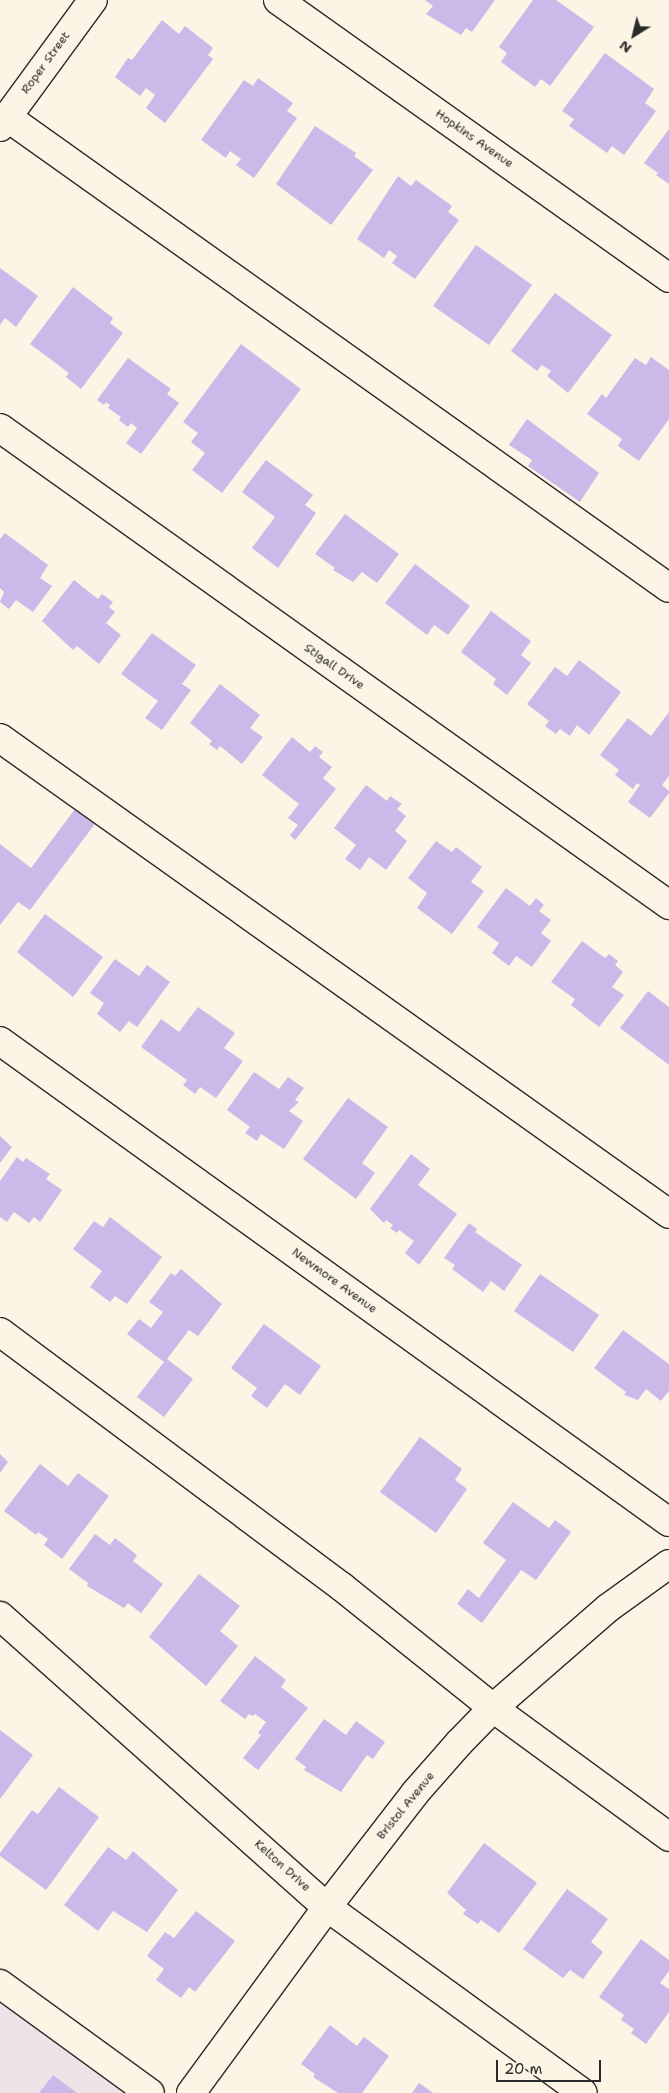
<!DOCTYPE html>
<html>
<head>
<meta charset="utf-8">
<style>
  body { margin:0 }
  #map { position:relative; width:669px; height:2093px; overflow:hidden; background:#fcf5e5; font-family:"Shantell Sans",sans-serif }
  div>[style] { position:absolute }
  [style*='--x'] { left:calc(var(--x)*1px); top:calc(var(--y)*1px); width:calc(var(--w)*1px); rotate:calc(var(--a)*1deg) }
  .built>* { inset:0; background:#eee3e6 }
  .building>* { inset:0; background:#ccb9e9 }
  .roads { filter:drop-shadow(1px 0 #2b2b2b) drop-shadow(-1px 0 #2b2b2b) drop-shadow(0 1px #2b2b2b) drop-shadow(0 -1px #2b2b2b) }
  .minor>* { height:28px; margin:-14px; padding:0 14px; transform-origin:14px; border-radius:14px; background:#fcf5e5 }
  span { translate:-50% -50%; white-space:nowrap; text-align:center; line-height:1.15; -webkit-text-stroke:4.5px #fcf5e5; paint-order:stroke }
  .street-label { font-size:12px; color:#2b2b2b }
  .north { position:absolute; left:609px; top:10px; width:50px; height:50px; -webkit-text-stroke:4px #fcf5e5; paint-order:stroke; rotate:216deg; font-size:14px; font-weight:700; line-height:20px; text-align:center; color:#2b2b2b }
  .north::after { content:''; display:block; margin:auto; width:18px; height:22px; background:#2b2b2b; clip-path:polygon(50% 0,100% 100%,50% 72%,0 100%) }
  .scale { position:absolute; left:496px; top:2060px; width:105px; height:22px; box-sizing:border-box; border:2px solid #2b2b2b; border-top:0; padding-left:6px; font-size:15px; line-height:18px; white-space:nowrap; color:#2b2b2b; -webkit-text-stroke:4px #fcf5e5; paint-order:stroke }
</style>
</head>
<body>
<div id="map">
  <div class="built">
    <div style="clip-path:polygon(0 1989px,142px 2093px,0 2093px)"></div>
  </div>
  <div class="building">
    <div style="clip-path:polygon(425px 0,495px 0,472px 32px,466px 28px,461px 35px,426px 14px,433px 6px)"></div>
    <div style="clip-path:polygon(533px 0,556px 0,594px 27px,550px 86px,541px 79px,535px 87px,501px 62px,507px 53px,499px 47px)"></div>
    <div style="clip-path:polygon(162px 20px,179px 34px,185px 26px,213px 48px,208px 55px,213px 59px,165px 123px,146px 108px,155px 95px,146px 88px,140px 96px,115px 77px,128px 58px,132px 60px)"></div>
    <div style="clip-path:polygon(605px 53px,654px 89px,645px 103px,656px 111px,624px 155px,612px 146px,607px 153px,569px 126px,574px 119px,562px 111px)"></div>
    <div style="clip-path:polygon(258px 78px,293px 103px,287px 111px,297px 118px,254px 178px,236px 165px,241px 159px,230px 151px,226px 158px,201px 140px,244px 80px,253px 86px)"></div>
    <div style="clip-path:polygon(315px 126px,356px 153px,354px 156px,373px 170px,331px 225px,276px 184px)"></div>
    <div style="clip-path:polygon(669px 129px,669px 184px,656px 175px,658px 173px,644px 163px)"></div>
    <div style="clip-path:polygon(398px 176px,411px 186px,416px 180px,452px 206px,448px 212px,459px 220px,415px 279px,392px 263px,397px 256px,389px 250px,384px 258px,357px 239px)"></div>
    <div style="clip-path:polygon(476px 245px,532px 285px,489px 345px,433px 306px)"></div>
    <div style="clip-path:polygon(0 268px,38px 296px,16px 327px,5px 318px,0 325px)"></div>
    <div style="clip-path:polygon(73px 287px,113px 318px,110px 323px,123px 333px,81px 389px,66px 377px,69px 373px,30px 344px)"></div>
    <div style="clip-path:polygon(555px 293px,612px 335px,568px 393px,547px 376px,551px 371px,542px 365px,537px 371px,511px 351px)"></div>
    <div style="clip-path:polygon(241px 344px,301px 389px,222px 493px,192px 470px,205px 453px,191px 442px,198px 433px,183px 422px)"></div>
    <div style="clip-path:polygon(651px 357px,669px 370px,669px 419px,639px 461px,618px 446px,622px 439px,587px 414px,602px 394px,606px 398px,635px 358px,646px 365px)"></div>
    <div style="clip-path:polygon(128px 358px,171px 389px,167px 394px,179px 403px,141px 454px,126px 443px,137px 428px,131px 423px,128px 427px,119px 420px,121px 417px,108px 408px,110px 405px,106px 402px,104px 405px,97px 400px)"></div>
    <div style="clip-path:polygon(527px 419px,599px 473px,580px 502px,528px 466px,532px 460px,509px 445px)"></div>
    <div style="clip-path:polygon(266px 460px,313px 495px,305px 505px,316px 513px,278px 568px,252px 548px,275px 517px,242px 492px)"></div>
    <div style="clip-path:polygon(345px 514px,399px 554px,377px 583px,362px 572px,353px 582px,333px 570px,335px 568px,315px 554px)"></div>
    <div style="clip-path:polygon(5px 533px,48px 565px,40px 578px,52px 586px,33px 612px,16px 600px,9px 609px,0 602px,4px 592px,0 588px,0 539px)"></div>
    <div style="clip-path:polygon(415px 564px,470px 606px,448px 635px,434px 625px,427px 635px,385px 603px)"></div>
    <div style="clip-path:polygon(74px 580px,98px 599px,102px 594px,113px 602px,109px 607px,115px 612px,106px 623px,121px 635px,99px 664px,77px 646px,73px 650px,42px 621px)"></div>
    <div style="clip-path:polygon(491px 611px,531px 641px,521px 655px,531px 663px,507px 695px,493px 684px,496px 679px,461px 652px)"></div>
    <div style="clip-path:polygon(152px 633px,196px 665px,182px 684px,191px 690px,162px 730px,145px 718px,158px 701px,121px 674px)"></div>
    <div style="clip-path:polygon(579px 660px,621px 692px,589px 735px,577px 725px,570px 736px,560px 729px,556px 734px,545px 726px,549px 721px,527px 704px,555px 667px,567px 676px)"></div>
    <div style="clip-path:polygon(220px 684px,260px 715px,250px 728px,263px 737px,242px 764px,220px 746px,217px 750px,209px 744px,212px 741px,190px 723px)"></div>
    <div style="clip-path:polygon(669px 712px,669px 776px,662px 785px,669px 791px,669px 793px,650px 818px,628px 802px,640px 785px,637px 783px,633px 789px,615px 775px,619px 770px,600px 755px,628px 718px,651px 736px)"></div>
    <div style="clip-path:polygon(292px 737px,310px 752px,315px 746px,323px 752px,319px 757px,332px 767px,323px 778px,336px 789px,295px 840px,290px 835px,298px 825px,288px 818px,299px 804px,262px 775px)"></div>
    <div style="clip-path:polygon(366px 785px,387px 801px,390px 796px,402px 804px,397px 809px,406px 816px,395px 831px,407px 841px,386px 870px,369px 857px,360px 870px,345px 859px,356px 845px,334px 828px)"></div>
    <div style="clip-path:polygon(78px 805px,98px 820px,30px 910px,18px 902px,0 925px,0 844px,31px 868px)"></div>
    <div style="clip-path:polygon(436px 841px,452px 852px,456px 847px,482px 867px,471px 882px,484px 891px,452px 934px,417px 908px,427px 893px,408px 878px)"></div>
    <div style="clip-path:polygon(506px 888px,530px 906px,536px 898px,544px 905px,539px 911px,551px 920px,541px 933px,551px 941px,532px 967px,516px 956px,509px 966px,492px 953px,499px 943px,477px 927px)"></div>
    <div style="clip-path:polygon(45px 914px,103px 957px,73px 997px,17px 952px)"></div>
    <div style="clip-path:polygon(582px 941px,605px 958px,609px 954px,618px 961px,615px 965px,623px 972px,612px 987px,624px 995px,599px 1027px,571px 1005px,575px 999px,551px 982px)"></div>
    <div style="clip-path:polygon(115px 959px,139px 976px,147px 965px,170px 982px,137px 1027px,129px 1021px,120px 1032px,97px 1014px,104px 1003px,90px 993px)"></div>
    <div style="clip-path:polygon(648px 991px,669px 1007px,669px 1065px,620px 1028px)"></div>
    <div style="clip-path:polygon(198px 1007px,235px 1033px,224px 1048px,243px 1061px,216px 1098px,200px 1087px,195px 1094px,183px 1085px,187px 1080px,141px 1047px,161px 1019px,179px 1032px)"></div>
    <div style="clip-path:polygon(254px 1072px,279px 1089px,288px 1077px,304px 1088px,295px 1100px,299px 1102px,289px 1111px,303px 1121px,284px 1149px,261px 1134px,257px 1141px,245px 1133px,250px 1127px,227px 1110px)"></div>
    <div style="clip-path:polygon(348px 1098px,388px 1127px,362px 1163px,375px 1173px,356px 1199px,303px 1159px)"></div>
    <div style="clip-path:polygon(0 1136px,12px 1147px,0 1163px)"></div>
    <div style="clip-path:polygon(411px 1154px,430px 1169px,418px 1185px,457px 1214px,419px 1265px,405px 1253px,414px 1241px,399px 1230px,397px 1233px,390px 1228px,393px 1225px,386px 1220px,384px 1223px,370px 1209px)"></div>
    <div style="clip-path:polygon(17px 1157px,23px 1162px,26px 1158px,50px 1174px,46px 1179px,62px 1190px,40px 1222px,34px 1217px,29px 1223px,14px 1212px,7px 1222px,0 1217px,0 1181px)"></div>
    <div style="clip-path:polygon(110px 1217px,162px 1257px,127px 1304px,115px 1296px,110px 1302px,90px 1287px,102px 1271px,73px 1249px,94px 1221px,103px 1227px)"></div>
    <div style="clip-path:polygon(469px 1223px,477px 1229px,475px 1232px,522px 1265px,504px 1291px,491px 1281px,483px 1292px,452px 1269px,455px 1265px,444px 1258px)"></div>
    <div style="clip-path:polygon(181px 1269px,222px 1304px,198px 1336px,189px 1330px,167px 1359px,193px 1379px,164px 1417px,137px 1397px,164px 1362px,127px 1334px,139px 1319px,151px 1328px,163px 1312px,149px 1302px,171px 1273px,175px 1276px)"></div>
    <div style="clip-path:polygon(540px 1274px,599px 1315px,573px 1352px,514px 1311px)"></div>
    <div style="clip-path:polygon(264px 1324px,321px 1366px,300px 1395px,285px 1384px,267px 1408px,251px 1396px,257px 1388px,231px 1368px)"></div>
    <div style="clip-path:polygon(623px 1330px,669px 1364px,669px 1391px,661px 1401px,646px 1389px,638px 1400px,624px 1395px,626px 1392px,594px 1368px)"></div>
    <div style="clip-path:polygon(420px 1437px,462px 1469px,455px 1480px,467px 1489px,436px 1533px,380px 1492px)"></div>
    <div style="clip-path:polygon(0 1454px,8px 1462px,0 1473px)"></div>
    <div style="clip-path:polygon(40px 1464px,68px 1486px,78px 1473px,109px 1496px,62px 1559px,44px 1545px,48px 1539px,38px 1532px,36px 1535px,4px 1511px)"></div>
    <div style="clip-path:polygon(513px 1502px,549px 1528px,555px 1520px,571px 1532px,536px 1580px,521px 1570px,482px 1623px,457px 1604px,468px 1589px,479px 1598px,506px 1560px,483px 1543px)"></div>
    <div style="clip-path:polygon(95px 1534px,110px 1545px,115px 1538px,137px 1555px,133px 1561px,163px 1584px,141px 1613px,128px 1603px,124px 1608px,87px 1586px,88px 1583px,69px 1569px)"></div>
    <div style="clip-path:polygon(199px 1574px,240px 1606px,220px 1631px,238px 1646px,206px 1686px,149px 1637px)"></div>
    <div style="clip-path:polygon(255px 1656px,286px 1680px,281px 1687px,308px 1708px,258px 1770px,243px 1758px,261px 1735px,258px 1733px,266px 1722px,255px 1714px,253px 1716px,249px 1714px,245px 1719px,220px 1701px)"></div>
    <div style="clip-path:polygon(324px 1719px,346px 1735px,356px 1721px,385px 1742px,373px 1759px,367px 1755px,341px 1792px,304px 1770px,306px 1767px,295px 1759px)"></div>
    <div style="clip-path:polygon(0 1730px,33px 1755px,0 1799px)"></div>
    <div style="clip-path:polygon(59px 1787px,99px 1817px,46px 1890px,0 1856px,0 1853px,32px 1810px,38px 1814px)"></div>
    <div style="clip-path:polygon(484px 1843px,537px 1883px,499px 1933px,481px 1920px,478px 1924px,463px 1914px,466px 1910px,447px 1893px)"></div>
    <div style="clip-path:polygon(108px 1847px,126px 1860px,133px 1851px,178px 1890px,147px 1932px,113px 1911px,98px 1931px,64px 1905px)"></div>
    <div style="clip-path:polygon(567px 1889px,608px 1919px,591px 1942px,603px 1952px,583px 1979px,570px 1970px,563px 1978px,523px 1949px)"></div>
    <div style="clip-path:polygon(196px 1911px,235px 1941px,195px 1992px,189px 1987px,181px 1998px,156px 1980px,164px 1969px,147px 1956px,165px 1932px,174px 1938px)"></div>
    <div style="clip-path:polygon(641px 1939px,669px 1960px,669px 1971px,660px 1983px,669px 1989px,669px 2012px,646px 2044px,631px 2033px,634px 2029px,621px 2020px,624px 2015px,599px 1997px)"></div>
    <div style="clip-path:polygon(330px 2025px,357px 2046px,364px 2037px,389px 2056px,362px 2093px,338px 2093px,313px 2077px,315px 2074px,301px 2064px)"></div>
    <div style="clip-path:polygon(53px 2075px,77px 2093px,39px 2093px)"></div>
    <div style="clip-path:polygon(419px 2083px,433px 2093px,412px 2093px)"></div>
  </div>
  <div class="roads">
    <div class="minor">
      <div style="--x:278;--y:0;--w:480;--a:35.4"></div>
      <div style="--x:7;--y:117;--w:812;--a:35.43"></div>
      <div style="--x:0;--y:127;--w:157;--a:-53.8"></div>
      <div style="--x:0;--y:428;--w:822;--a:35.49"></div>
      <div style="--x:0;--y:738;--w:821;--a:35.43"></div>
      <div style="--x:0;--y:1041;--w:824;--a:35.72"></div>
      <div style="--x:0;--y:1332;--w:427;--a:36.7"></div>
      <div style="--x:342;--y:1587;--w:193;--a:38.7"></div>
      <div style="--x:493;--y:1708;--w:218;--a:36.2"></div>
      <div style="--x:0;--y:1616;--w:438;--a:41.7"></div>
      <div style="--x:327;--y:1907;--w:316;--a:36"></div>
      <div style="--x:0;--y:1984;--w:185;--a:36"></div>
      <div style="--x:191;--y:2093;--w:230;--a:-53.8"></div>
      <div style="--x:327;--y:1907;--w:144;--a:-52.3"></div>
      <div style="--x:415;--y:1793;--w:67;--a:-48.7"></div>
      <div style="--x:459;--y:1743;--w:49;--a:-45.8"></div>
      <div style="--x:493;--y:1708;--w:152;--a:-41"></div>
      <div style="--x:608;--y:1608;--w:75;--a:-35.8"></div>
    </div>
  </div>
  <div class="street-label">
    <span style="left:46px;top:63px;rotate:-54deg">Roper Street</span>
    <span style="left:474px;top:139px;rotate:35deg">Hopkins Avenue</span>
    <span style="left:334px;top:667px;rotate:35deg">Stigall Drive</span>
    <span style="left:334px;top:1281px;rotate:36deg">Newmore Avenue</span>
    <span style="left:406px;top:1806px;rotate:-51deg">Bristol Avenue</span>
    <span style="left:282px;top:1866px;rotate:42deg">Kelton Drive</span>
  </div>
  <div class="north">N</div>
  <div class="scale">20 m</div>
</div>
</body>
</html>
